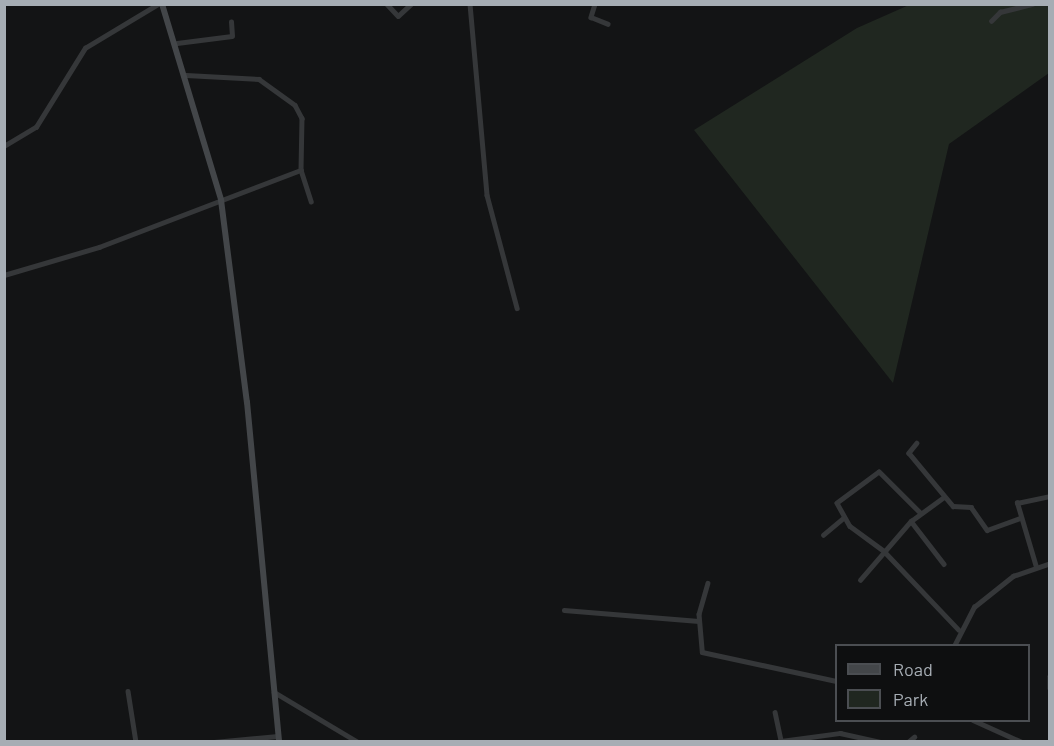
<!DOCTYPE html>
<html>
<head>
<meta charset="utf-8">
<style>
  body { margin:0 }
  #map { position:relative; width:1054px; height:746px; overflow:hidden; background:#131415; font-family:Barlow,sans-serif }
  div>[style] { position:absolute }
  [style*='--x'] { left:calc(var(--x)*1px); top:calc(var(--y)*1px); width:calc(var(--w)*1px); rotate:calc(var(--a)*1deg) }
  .green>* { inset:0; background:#202720 }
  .street>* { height:4.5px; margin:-2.25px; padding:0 2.25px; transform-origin:2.25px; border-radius:2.25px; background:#353739 }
  .secondary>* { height:6px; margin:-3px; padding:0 3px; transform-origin:3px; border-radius:3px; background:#434649 }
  span { translate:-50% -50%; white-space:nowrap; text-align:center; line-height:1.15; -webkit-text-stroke:4.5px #0e0f10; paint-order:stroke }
  .frame { position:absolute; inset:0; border:6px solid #a6adb4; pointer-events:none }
  .legend { position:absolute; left:835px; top:644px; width:195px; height:78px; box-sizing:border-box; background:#0e0f10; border:2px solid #4b4e52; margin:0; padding:8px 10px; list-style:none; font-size:18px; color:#a6adb4 }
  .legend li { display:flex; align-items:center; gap:12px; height:30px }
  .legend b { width:30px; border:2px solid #4b4e52 }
</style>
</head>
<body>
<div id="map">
  <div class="green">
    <div style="clip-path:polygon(909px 5px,1049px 5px,1049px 73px,949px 144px,893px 383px,694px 130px,857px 28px)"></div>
  </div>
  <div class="street">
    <div style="--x:387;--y:4;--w:16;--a:47"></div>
    <div style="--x:398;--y:16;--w:18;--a:-43"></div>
    <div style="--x:470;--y:4;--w:192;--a:84.9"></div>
    <div style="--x:487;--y:195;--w:117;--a:75.1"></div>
    <div style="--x:595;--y:4;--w:14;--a:107"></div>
    <div style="--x:591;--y:17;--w:18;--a:22"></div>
    <div style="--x:991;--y:21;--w:13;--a:-45"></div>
    <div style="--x:1000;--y:12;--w:33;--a:-14"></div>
    <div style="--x:177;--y:43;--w:55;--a:-7.3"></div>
    <div style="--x:232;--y:36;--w:14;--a:-94"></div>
    <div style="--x:186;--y:75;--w:73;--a:3.1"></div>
    <div style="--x:259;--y:79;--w:44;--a:35.8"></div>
    <div style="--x:295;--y:105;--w:15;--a:62"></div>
    <div style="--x:302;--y:118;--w:52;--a:91.1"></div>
    <div style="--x:301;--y:170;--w:33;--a:72"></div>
    <div style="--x:4;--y:146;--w:37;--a:-31"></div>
    <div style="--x:36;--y:127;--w:93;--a:-58.2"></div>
    <div style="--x:85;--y:48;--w:85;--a:-31.1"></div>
    <div style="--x:4;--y:275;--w:99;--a:-16.4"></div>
    <div style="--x:99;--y:247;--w:216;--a:-20.9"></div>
    <div style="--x:917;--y:443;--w:13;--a:129"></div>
    <div style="--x:909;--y:453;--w:69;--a:50.3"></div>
    <div style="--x:953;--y:506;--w:18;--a:3"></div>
    <div style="--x:971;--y:507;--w:28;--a:55"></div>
    <div style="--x:987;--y:530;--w:35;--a:-20"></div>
    <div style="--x:920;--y:513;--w:58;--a:-135"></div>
    <div style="--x:879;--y:472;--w:52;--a:143.6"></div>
    <div style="--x:837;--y:503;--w:26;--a:61"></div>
    <div style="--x:850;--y:526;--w:42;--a:36.3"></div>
    <div style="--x:884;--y:551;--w:108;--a:46.5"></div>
    <div style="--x:911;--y:521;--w:41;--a:-36"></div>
    <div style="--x:823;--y:535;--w:26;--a:-40"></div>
    <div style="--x:1036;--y:567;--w:67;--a:-106.5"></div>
    <div style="--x:1017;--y:503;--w:34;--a:-12"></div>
    <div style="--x:860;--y:580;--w:78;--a:-49.2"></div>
    <div style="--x:911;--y:521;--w:54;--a:52.5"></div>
    <div style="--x:708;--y:583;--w:32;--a:106"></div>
    <div style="--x:699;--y:614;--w:38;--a:85"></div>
    <div style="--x:702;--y:652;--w:137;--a:12.2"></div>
    <div style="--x:564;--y:610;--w:135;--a:4.7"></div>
    <div style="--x:954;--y:646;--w:44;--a:-62.9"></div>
    <div style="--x:974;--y:607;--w:50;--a:-38.5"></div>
    <div style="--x:1013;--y:576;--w:39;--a:-19"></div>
    <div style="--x:1050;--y:676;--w:12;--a:90"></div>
    <div style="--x:128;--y:691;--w:52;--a:81.1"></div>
    <div style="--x:274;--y:692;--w:98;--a:30.8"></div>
    <div style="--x:775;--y:712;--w:30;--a:78"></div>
    <div style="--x:781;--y:741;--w:60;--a:-7.7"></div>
    <div style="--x:840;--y:733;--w:42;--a:12.4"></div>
    <div style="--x:973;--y:720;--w:54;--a:24.2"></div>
    <div style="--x:214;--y:742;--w:64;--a:-5.4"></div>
    <div style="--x:908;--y:742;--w:8;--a:-40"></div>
  </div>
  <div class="secondary">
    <div style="--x:162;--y:4;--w:205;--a:73.2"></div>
    <div style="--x:221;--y:200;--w:204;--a:82.7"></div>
    <div style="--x:247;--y:402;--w:342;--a:84.6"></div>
  </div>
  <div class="frame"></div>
  <ul class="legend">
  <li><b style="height:8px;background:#434649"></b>Road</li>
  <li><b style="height:16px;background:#202720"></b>Park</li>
  </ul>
</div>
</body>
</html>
